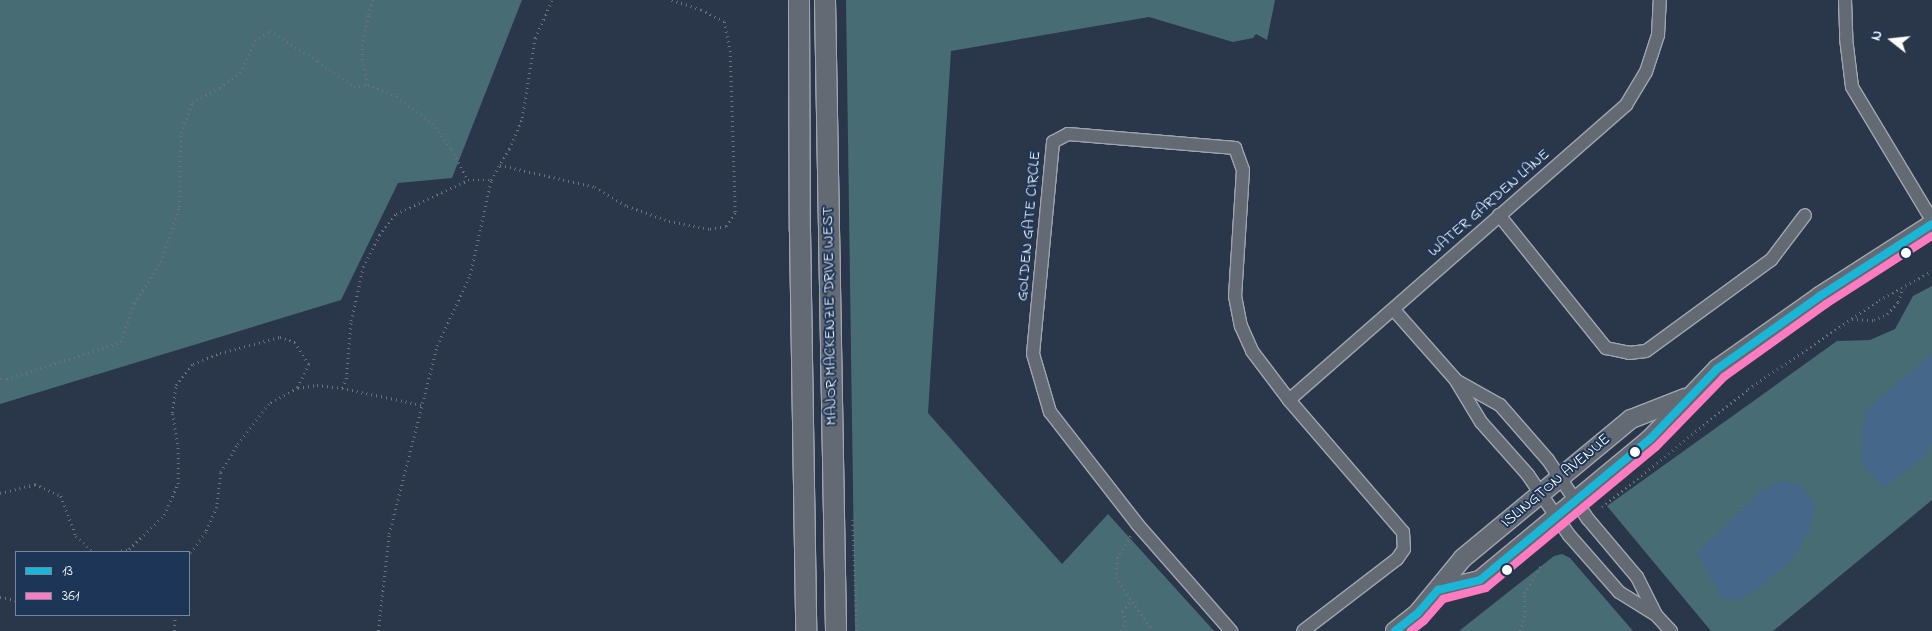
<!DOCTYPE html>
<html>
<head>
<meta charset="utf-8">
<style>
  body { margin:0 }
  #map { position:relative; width:1932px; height:631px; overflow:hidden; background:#2a374a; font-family:"Indie Flower",sans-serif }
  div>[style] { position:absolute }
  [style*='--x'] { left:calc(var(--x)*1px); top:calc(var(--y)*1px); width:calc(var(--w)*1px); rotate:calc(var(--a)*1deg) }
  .green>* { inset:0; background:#476c73 }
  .water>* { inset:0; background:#45678a }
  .path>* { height:2.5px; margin-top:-1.25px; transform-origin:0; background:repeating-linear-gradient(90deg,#6a727c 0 1px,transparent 0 5px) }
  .roads { filter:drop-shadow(1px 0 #9fa5ae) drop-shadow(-1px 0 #9fa5ae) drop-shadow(0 1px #9fa5ae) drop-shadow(0 -1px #9fa5ae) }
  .minor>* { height:12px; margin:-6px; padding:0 6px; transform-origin:6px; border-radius:6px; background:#636a74 }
  .secondary>* { height:18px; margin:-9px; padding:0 9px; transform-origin:9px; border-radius:9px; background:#636a74 }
  .primary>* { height:20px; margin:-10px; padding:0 10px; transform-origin:10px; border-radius:10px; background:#636a74 }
  .bus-1>* { height:8px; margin:-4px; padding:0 4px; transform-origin:4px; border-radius:4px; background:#1ab6d8 }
  .bus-2>* { height:8px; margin:-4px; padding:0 4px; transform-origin:4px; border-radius:4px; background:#fe7ac1 }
  .dots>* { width:14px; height:14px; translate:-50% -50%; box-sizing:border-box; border:2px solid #1d3557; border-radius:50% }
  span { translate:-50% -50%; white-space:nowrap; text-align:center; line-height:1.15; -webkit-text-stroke:4px #1d3557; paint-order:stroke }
  .street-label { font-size:16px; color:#fff }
  .legend { position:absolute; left:15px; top:551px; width:175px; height:65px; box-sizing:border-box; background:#1d3557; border:1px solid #77869a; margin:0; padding:6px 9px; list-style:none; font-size:15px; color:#fff }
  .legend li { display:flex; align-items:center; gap:10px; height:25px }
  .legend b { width:25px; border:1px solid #77869a }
  .north { position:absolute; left:1867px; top:15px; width:50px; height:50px; -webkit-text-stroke:4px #1d3557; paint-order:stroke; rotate:286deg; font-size:14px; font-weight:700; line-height:20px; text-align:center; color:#fff }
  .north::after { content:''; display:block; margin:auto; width:18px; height:22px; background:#fff; clip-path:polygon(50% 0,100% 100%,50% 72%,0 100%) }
</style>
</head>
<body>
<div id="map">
  <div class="green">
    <div style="clip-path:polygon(0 0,522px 0,452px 178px,398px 183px,341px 300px,0 404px)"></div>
    <div style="clip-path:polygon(846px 0,1275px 0,1267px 40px,1256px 34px,1253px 38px,1233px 42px,1149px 17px,951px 51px,928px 413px,1062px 564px,1108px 514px,1214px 631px,855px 631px)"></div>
    <div style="clip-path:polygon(1932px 286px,1932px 500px,1773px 631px,1711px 631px,1607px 506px,1837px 341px,1870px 340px,1895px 329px,1913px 296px)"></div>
    <div style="clip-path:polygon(1562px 554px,1570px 558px,1633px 631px,1459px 631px,1554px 556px)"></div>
  </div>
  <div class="water">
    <div style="clip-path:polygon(1932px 354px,1932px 443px,1925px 456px,1883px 487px,1861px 462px,1862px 437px,1866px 410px)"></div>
    <div style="clip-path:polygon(1782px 481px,1800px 485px,1815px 504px,1810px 530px,1791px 561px,1756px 590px,1740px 599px,1723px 600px,1697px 553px,1762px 490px)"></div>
  </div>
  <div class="path">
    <div style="--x:368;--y:85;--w:31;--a:21"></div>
    <div style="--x:397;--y:96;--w:45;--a:36.9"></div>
    <div style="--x:433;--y:123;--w:32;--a:54"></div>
    <div style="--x:452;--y:149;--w:35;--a:63"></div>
    <div style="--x:500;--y:165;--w:98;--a:13"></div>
    <div style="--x:595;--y:187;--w:37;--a:31"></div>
    <div style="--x:627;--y:206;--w:45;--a:19.7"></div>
    <div style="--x:669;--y:221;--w:42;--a:11"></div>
    <div style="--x:710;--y:229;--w:16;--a:-11"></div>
    <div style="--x:726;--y:226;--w:17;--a:-57"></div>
    <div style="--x:735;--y:212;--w:160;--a:-91.8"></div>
    <div style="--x:730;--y:52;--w:31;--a:-101"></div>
    <div style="--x:724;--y:22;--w:26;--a:-152"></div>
    <div style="--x:701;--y:10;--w:33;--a:-162"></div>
    <div style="--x:1852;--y:319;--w:22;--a:3"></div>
    <div style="--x:1874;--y:320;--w:14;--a:-25"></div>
    <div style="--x:1887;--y:314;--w:16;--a:-47"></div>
    <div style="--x:1898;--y:302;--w:15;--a:-70"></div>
    <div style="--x:0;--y:379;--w:7;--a:0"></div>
    <div style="--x:7;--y:379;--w:120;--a:-18"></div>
    <div style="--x:121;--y:342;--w:41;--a:-71.6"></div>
    <div style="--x:134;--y:303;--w:49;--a:-56.6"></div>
    <div style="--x:161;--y:262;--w:58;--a:-71.9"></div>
    <div style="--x:179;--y:207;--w:74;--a:-88.5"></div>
    <div style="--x:181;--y:133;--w:33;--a:-70"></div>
    <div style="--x:192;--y:102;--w:31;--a:-27"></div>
    <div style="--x:220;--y:88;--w:25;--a:-37"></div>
    <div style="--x:240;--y:73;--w:35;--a:-65"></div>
    <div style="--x:255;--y:41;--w:18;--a:-34"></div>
    <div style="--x:270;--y:31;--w:57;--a:32"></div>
    <div style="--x:318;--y:61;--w:44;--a:35.8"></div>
    <div style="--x:354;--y:87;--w:13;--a:-9"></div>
    <div style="--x:367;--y:85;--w:25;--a:-101"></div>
    <div style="--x:362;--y:60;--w:14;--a:-90"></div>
    <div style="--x:362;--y:46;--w:32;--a:-79"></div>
    <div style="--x:368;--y:15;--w:16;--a:-72"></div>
    <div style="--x:298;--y:388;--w:19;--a:-9"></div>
    <div style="--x:317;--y:385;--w:25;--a:7"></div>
    <div style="--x:342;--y:388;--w:82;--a:12"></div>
    <div style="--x:342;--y:388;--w:10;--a:-66"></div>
    <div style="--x:346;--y:379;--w:58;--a:-85.1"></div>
    <div style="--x:351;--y:321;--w:55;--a:-77.5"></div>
    <div style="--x:363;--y:267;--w:36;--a:-63"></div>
    <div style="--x:379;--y:235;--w:27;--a:-51"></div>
    <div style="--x:396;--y:214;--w:80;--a:-25.3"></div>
    <div style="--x:468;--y:180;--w:23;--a:0"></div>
    <div style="--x:0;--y:493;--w:36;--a:-14"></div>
    <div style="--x:35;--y:484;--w:29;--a:25"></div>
    <div style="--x:61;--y:496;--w:43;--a:69.4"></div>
    <div style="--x:76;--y:536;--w:24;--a:42"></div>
    <div style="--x:1602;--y:507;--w:188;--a:-38.9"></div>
    <div style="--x:1748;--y:389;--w:158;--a:-34.2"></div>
    <div style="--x:1879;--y:300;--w:60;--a:-28.7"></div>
    <div style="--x:853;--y:520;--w:111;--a:87.9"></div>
    <div style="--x:1131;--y:536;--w:26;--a:121"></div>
    <div style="--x:1118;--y:558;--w:19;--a:96"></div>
    <div style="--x:1116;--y:577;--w:65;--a:55.6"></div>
    <div style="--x:116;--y:552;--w:13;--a:-13"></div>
    <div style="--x:129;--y:549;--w:49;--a:-44.2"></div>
    <div style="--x:164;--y:515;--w:34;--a:-66"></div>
    <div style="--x:178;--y:484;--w:35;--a:-90"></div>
    <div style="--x:178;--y:449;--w:36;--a:-99"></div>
    <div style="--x:172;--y:413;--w:28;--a:-82"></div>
    <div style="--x:176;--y:385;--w:27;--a:-51"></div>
    <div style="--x:193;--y:364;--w:29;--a:-22"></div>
    <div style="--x:220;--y:353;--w:62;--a:-14.9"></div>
    <div style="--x:280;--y:337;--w:16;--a:18"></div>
    <div style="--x:295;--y:342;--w:26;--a:58"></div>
    <div style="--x:309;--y:364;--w:26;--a:115"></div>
    <div style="--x:298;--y:388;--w:33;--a:151"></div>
    <div style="--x:269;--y:404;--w:53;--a:127.3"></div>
    <div style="--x:237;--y:446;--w:31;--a:121"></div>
    <div style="--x:221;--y:473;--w:34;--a:97"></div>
    <div style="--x:217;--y:507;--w:27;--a:114"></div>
    <div style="--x:206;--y:532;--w:29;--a:126"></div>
    <div style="--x:0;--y:597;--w:16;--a:11"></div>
    <div style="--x:174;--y:631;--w:16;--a:-86"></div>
    <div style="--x:378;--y:631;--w:98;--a:-83.5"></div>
    <div style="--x:389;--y:534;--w:194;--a:-75.7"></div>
    <div style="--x:437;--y:346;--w:78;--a:-65.1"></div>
    <div style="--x:470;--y:275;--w:97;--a:-77.5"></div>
    <div style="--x:491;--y:180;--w:36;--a:-60"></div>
    <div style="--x:509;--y:149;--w:34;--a:-67"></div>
    <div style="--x:522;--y:118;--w:81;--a:-80.8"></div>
    <div style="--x:535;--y:38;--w:42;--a:-65.9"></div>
    <div style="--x:1121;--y:631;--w:10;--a:-66"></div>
    <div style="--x:1125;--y:622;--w:11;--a:-105"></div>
    <div style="--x:1122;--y:611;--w:13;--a:-48"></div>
    <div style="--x:1520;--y:631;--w:20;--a:-75"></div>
    <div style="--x:1525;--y:612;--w:19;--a:-93"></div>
    <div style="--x:1524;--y:593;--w:34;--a:-58"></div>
  </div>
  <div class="roads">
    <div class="minor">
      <div style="--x:1845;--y:0;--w:38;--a:88"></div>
      <div style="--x:1846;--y:38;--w:49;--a:83"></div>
      <div style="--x:1852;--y:87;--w:155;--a:59"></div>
      <div style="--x:1499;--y:215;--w:171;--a:51.2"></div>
      <div style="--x:1606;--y:348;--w:24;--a:12"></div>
      <div style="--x:1629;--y:353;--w:17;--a:-7"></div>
      <div style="--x:1646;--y:351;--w:155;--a:-36.1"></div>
      <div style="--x:1771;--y:260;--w:56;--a:-52.9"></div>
      <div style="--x:1394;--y:310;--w:92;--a:48.5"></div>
      <div style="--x:1455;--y:379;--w:50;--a:58.8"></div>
      <div style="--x:1481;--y:422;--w:71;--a:48.4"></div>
      <div style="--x:1528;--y:475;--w:73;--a:55.7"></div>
      <div style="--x:1569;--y:535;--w:76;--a:48.7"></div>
      <div style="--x:1619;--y:592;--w:44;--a:31.9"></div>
      <div style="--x:1656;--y:615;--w:22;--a:47"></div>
      <div style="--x:1457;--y:381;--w:49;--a:29.2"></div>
      <div style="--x:1500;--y:405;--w:73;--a:48.9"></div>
      <div style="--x:1548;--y:460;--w:71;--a:55.9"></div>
      <div style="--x:1588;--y:519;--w:76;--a:49.8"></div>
      <div style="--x:1637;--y:577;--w:42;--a:63.4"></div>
      <div style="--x:1289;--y:400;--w:448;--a:-41.2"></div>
      <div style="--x:1626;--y:105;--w:39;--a:-59"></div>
      <div style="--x:1646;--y:72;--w:39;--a:-72"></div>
      <div style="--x:1658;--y:35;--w:35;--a:-87"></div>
      <div style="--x:1231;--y:631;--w:141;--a:-131.3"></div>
      <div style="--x:1138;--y:525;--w:143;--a:-127.9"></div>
      <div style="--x:1050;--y:412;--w:60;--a:-106.3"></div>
      <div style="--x:1033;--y:354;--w:213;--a:-84.6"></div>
      <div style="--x:1053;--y:142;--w:17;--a:-28"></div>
      <div style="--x:1068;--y:134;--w:168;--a:4.8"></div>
      <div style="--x:1235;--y:148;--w:23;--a:70"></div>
      <div style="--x:1243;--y:170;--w:126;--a:93.6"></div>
      <div style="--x:1235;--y:296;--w:31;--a:79"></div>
      <div style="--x:1241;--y:326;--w:27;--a:66"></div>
      <div style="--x:1252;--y:351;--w:61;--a:52.9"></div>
      <div style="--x:1289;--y:400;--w:174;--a:49.2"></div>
      <div style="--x:1403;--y:532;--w:17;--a:87"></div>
      <div style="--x:1404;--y:549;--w:12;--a:125"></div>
      <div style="--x:1397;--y:559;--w:118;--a:142.5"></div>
    </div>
    <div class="secondary">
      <div style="--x:1438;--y:590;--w:43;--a:-13.4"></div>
      <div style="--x:1480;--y:580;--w:221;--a:-39.7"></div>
      <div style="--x:1650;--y:439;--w:97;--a:-46.3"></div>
      <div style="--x:1717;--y:369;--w:126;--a:-35.3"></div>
      <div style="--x:1820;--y:296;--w:133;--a:-32.7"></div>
      <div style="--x:1395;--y:631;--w:28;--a:-38"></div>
      <div style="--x:1417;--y:614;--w:72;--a:-50.6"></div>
      <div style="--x:1463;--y:558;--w:218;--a:-39.6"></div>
      <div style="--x:1631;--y:419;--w:58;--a:-21.3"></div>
    </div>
    <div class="primary">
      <div style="--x:799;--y:0;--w:231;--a:89.8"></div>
      <div style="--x:800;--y:231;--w:400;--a:89.1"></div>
      <div style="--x:825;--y:0;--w:631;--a:89"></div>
    </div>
  </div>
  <div class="bus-1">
    <div style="--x:1395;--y:631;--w:28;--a:-38"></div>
    <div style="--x:1417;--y:614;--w:32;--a:-49"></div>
    <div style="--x:1438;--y:590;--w:43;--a:-13.4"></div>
    <div style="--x:1480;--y:580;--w:221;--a:-39.7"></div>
    <div style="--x:1650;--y:439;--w:97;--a:-46.3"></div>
    <div style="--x:1717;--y:369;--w:126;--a:-35.3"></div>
    <div style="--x:1820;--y:296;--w:133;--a:-32.7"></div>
  </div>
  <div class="bus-2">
    <div style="--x:1411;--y:631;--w:16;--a:-38"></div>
    <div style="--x:1424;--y:621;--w:29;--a:-49"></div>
    <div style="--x:1443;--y:599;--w:44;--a:-14.3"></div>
    <div style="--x:1486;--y:588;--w:221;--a:-39.7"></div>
    <div style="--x:1656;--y:447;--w:98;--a:-45.8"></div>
    <div style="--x:1724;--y:377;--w:125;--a:-35.6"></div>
    <div style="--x:1826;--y:304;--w:126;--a:-32.7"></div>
  </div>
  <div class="dots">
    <div style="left:1906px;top:253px;background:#fff"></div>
    <div style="left:1635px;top:452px;background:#fff"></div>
    <div style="left:1507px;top:570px;background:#fff"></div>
  </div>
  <div class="street-label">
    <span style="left:1489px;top:203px;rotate:-41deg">WATER GARDEN LANE</span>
    <span style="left:1029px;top:226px;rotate:-85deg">GOLDEN GATE CIRCLE</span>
    <span style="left:830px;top:316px;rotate:-91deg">MAJOR MACKENZIE DRIVE WEST</span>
    <span style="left:1556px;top:481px;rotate:-40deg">ISLINGTON AVENUE</span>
  </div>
  <ul class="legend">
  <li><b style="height:6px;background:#1ab6d8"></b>13</li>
  <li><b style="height:6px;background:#fe7ac1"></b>361</li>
  </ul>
  <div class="north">N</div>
</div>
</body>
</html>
